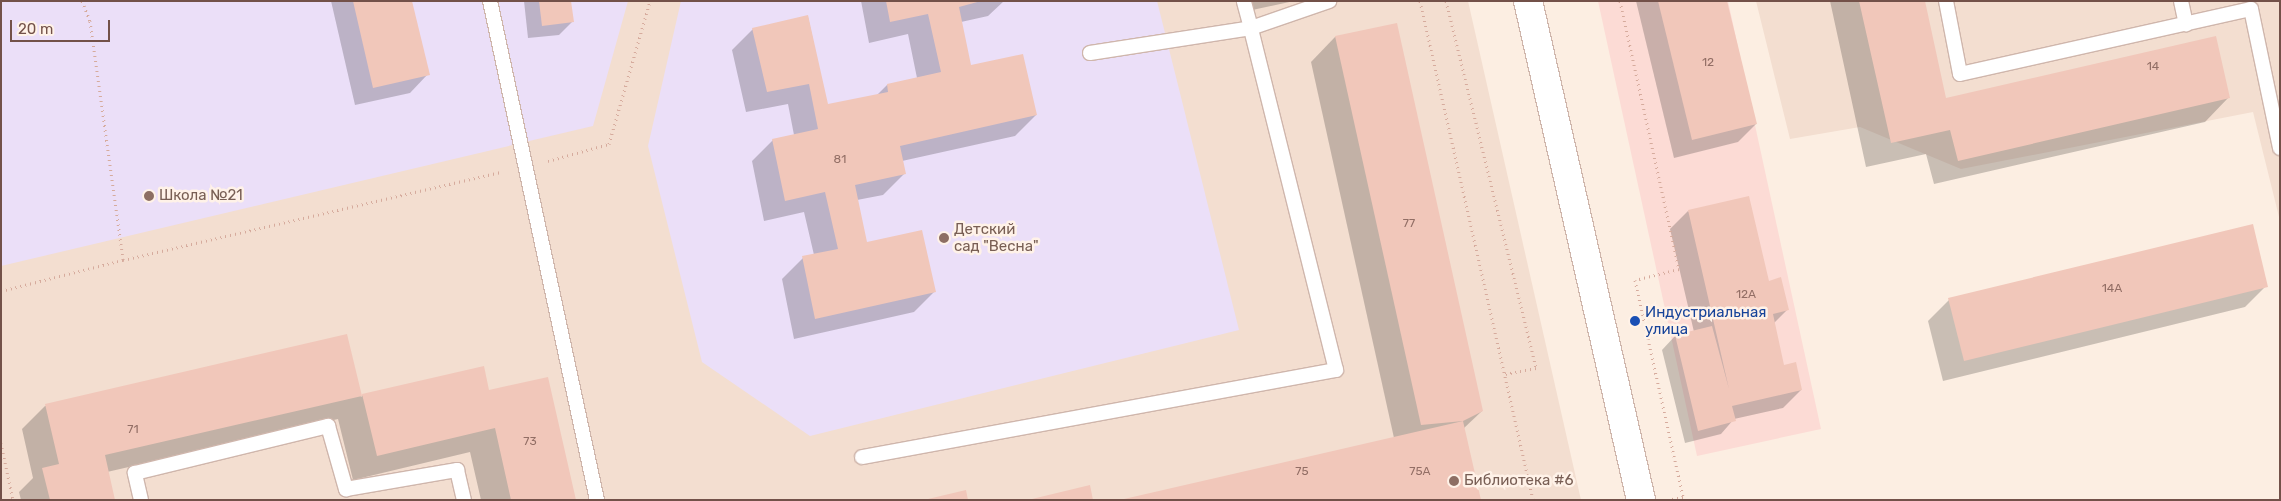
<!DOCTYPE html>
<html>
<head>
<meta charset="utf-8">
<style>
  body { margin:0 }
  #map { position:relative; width:2281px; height:501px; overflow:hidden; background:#fceee2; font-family:Rubik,sans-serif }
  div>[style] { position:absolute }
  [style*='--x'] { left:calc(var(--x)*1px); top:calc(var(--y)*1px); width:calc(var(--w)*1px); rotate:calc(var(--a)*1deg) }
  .residential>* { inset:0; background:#f3ded0 }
  .commercial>* { inset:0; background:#fcdbd5 }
  .education>* { inset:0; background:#ebdff8 }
  .shadow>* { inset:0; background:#0003 }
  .building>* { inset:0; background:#f1c7ba }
  .path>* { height:3px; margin-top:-1.5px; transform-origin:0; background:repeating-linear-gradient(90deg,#d6ab9d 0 1px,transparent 0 5px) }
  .roads { filter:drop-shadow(1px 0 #cfb6ac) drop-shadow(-1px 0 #cfb6ac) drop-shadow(0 1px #cfb6ac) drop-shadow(0 -1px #cfb6ac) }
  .service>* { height:14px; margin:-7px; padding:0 7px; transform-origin:7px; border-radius:7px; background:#fff }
  .minor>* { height:28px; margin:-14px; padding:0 14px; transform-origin:14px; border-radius:14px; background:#fff }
  .dots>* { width:14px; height:14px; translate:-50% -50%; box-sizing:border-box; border:2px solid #fff2e8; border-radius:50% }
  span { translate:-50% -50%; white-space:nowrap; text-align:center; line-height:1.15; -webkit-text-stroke:5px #fff2e8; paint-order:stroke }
  .number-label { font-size:12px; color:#926e65 }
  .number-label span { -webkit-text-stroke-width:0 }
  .education-label { font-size:15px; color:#785e54 }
  .left { translate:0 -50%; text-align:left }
  .transit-label { font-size:15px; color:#164399 }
  .frame { position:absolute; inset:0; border:2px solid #735149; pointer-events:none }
  .scale { position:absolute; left:10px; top:20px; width:100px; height:22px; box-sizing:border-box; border:2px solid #735149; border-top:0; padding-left:6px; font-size:15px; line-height:18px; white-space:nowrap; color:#735149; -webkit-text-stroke:4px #fff2e8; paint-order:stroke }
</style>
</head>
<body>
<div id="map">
  <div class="residential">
    <div style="clip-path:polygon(1px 1px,1468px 1px,1581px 500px,1px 500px)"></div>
    <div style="clip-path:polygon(1756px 1px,2280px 1px,2280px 221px,2253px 112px,1961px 169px,1860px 127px,1790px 139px)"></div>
  </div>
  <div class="commercial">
    <div style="clip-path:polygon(1598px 1px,1728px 1px,1821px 429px,1697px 456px)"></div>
  </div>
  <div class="education">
    <div style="clip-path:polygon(1px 1px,628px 1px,593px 126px,1px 266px)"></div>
    <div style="clip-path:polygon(681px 1px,1157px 1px,1239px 330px,810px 436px,702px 362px,648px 146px)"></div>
  </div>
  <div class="shadow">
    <div style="clip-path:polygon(331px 1px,411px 1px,428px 74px,410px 93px,355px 105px)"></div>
    <div style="clip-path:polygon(524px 1px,570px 1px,572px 22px,559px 35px,528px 38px)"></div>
    <div style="clip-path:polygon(861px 1px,1004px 1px,988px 16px,961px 22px,970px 67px,1036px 115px,1015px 136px,902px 161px,904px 174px,883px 195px,857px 200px,866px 244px,935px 291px,914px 312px,794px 339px,782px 279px,803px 258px,814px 255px,804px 212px,764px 221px,752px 161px,773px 140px,794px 135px,788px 104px,746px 112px,732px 50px,753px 29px,808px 17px,827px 106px,876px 96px,887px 85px,917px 78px,908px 34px,869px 43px)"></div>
    <div style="clip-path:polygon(1241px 1px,1294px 1px,1243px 12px)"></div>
    <div style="clip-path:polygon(1636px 1px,1726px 1px,1756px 124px,1738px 142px,1674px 158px)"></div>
    <div style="clip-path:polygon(1830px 1px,1923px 1px,1945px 100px,2229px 97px,2205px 122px,1934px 184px,1926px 154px,1866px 167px)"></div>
    <div style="clip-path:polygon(1396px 24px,1482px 411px,1463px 429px,1394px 438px,1311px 62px,1335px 37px)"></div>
    <div style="clip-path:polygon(1688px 211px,1768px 282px,1787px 310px,1774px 323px,1783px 367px,1801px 390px,1783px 408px,1734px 419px,1721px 434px,1685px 443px,1662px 350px,1675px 336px,1694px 332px,1670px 229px)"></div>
    <div style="clip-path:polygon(2266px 286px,2245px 307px,1943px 381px,1928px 321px,1949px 300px)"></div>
    <div style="clip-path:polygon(346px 336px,361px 397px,363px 395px,488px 391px,574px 500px,481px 500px,470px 452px,353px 480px,338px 419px,107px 472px,113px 500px,21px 500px,19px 492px,33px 478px,22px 429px,45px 406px)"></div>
  </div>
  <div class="building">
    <div style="clip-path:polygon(353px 1px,412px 1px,430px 75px,373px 88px)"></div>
    <div style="clip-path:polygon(539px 1px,571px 1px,574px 22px,542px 26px)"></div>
    <div style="clip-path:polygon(886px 1px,981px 1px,959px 7px,971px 65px,1023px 54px,1037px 115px,900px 146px,906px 174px,855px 185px,867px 242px,922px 230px,936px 292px,815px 319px,802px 256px,838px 249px,825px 192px,785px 201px,772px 139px,818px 129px,809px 84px,767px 92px,752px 28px,808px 15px,828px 104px,888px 92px,887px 84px,941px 72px,928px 14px,890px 22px)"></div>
    <div style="clip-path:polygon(1658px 1px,1727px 1px,1757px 124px,1692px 140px)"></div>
    <div style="clip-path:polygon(1859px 1px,1925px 1px,1946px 98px,2216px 36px,2230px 98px,1958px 161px,1950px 130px,1891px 143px)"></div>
    <div style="clip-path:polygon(1397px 23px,1483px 411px,1463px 421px,1421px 425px,1335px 36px)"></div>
    <div style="clip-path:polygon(1749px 196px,1769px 281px,1781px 277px,1789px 310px,1773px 314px,1784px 365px,1796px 362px,1802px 390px,1732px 406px,1736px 421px,1698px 431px,1675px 335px,1712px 326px,1729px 389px,1688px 210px)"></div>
    <div style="clip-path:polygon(2253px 224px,2268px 287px,1964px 361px,1948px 298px)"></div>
    <div style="clip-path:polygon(347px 334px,362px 396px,105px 455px,115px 500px,50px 500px,42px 468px,59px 464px,45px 404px)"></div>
    <div style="clip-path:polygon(484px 366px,489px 390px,548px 377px,576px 500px,511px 500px,495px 428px,377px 456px,362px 394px)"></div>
    <div style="clip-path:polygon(1463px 421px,1481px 500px,1124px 500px,1124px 499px)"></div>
    <div style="clip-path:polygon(1090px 485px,1093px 500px,1032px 500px,1032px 499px)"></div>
    <div style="clip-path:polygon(966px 490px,968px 500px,929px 500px,928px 499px)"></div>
  </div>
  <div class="path">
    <div style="--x:82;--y:1;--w:22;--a:68"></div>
    <div style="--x:90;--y:21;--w:241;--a:82.1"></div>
    <div style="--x:123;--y:260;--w:389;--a:-13.1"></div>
    <div style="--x:1420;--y:1;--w:512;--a:77.24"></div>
    <div style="--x:1446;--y:1;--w:378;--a:76.2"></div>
    <div style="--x:1536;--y:368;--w:33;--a:169"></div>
    <div style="--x:1620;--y:1;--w:274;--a:77.6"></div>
    <div style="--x:1679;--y:269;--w:45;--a:166"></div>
    <div style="--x:1635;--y:280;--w:222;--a:77.5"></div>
    <div style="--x:1683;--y:497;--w:11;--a:170"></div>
    <div style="--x:548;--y:161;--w:63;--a:-15.6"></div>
    <div style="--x:609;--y:144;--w:149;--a:-74"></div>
    <div style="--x:1;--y:291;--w:126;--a:-14.3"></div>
    <div style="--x:1;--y:443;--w:58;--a:78.1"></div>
  </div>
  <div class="roads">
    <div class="service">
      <div style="--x:490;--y:1;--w:510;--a:77.9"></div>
      <div style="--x:1946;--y:1;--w:74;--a:79.1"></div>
      <div style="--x:1960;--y:74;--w:298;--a:-12.6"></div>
      <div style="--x:2251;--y:9;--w:142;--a:78.2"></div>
      <div style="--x:2181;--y:1;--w:24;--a:78"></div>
      <div style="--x:1090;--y:53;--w:163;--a:-8.8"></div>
      <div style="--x:1251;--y:28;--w:28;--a:-105"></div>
      <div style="--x:862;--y:457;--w:482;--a:-10.4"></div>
      <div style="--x:1336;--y:370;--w:352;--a:-104"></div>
      <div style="--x:1251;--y:28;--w:83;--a:-19.1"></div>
      <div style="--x:141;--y:500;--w:28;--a:-103"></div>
      <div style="--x:135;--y:473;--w:199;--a:-13.7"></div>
      <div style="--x:328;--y:426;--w:66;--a:74.1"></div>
      <div style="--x:346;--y:489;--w:113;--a:-9.7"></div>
      <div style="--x:457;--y:470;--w:31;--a:77"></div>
    </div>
    <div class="minor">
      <div style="--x:1528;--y:1;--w:512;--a:77.24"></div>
    </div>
  </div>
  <div class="dots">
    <div style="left:149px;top:196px;background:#8d6e63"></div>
    <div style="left:944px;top:238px;background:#8d6e63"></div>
    <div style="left:1635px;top:321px;background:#1a4fb4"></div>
    <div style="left:1454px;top:481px;background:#8d6e63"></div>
  </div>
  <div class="number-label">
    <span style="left:1708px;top:63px">12</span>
    <span style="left:2153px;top:67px">14</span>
    <span style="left:840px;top:160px">81</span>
    <span style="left:1409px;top:224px">77</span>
    <span style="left:2112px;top:289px">14А</span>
    <span style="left:1746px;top:295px">12А</span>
    <span style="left:133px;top:430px">71</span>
    <span style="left:530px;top:442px">73</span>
    <span style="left:1302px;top:472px">75</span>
    <span style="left:1420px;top:472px">75А</span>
  </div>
  <div class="education-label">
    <span class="left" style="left:159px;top:196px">Школа №21</span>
    <span class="left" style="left:954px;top:238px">Детский<br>сад "Весна"</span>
    <span class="left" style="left:1464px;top:481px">Библиотека #6</span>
  </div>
  <div class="transit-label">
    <span class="left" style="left:1645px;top:321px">Индустриальная<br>улица</span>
  </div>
  <div class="frame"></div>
  <div class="scale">20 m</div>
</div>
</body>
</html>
